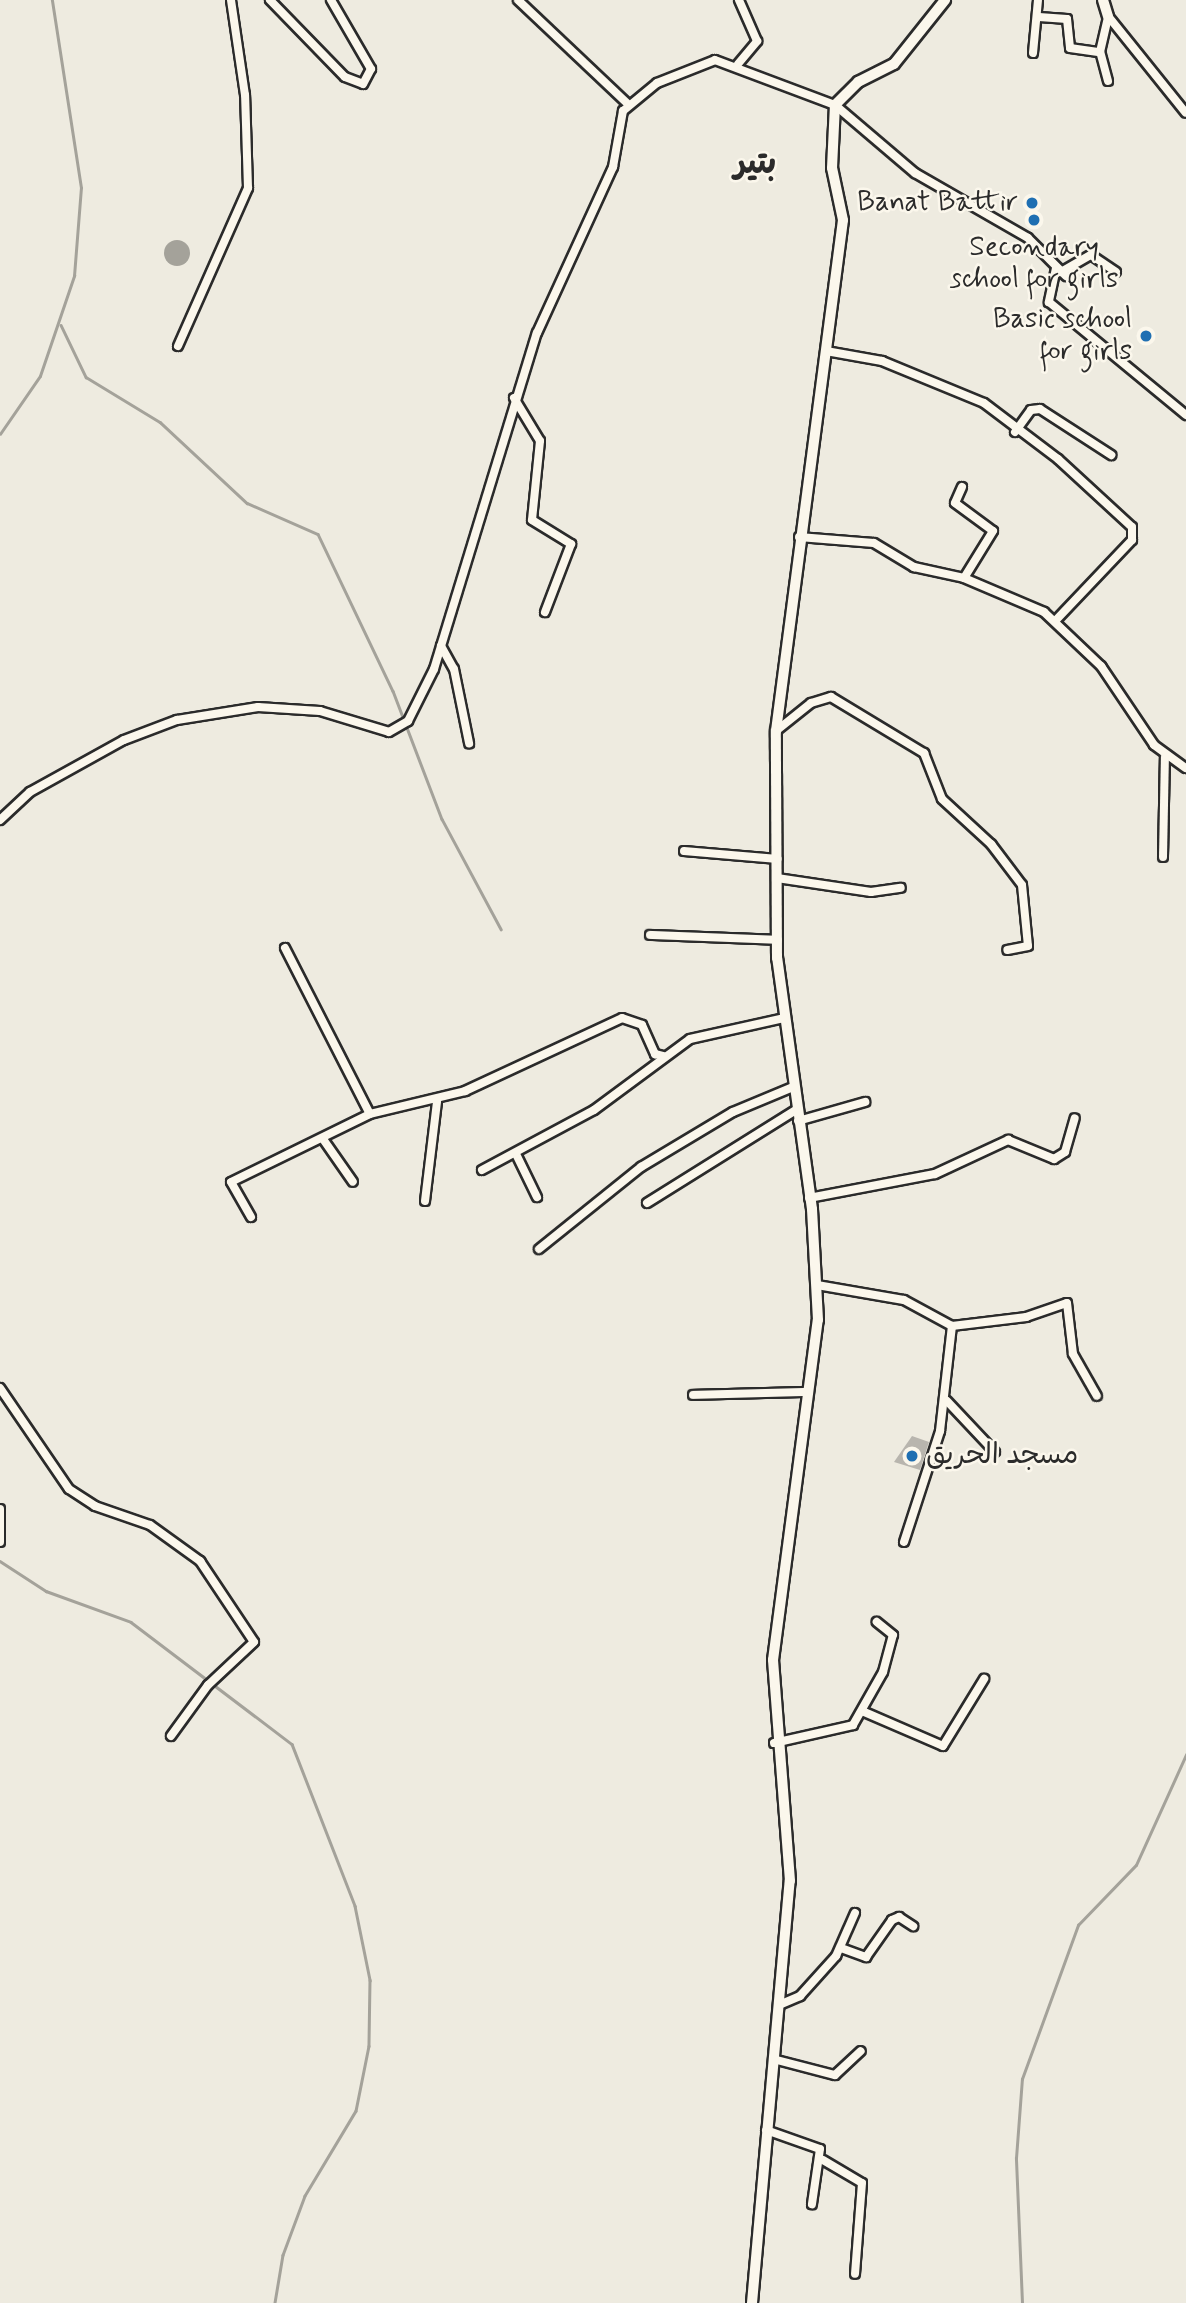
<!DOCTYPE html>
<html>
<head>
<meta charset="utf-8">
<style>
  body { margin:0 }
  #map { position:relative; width:1186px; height:2303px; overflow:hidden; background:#eeebe0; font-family:Mynerve,"Playpen Sans Arabic",sans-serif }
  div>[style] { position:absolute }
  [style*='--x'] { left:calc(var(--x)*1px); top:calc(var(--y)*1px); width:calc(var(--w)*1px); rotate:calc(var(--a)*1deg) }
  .water>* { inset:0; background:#a4a29a }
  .round { border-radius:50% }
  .stream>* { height:2.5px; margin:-1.25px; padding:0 1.25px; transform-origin:1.25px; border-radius:1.25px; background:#a4a29a }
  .building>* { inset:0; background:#b8b5ae }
  .roads { filter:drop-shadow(2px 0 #2b2b2b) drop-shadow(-2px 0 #2b2b2b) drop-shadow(0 2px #2b2b2b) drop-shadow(0 -2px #2b2b2b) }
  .street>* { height:8px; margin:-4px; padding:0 4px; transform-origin:4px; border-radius:4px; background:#fbf7ec }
  .secondary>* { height:10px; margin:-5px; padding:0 5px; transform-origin:5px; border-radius:5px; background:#fbf7ec }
  .dots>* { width:19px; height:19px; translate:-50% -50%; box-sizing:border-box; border:4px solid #fbf7ec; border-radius:50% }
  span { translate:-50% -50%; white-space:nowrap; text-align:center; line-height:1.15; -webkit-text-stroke:5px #fbf7ec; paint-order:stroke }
  .poi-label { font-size:28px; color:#2b2b2b }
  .right { translate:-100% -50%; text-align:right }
  .left { translate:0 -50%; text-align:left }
  .quarter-label { font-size:32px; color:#2b2b2b; font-weight:700 }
</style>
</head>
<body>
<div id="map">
  <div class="water">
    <div class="round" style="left:164px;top:240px;width:26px;height:26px"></div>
  </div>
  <div class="stream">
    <div style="--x:61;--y:325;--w:58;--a:64.3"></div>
    <div style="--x:86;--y:377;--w:87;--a:31.3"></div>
    <div style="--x:160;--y:422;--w:119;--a:43"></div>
    <div style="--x:247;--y:503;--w:77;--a:23.6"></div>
    <div style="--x:318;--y:534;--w:174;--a:64.5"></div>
    <div style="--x:393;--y:691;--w:137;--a:69.1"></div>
    <div style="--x:442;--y:819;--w:125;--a:61.8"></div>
    <div style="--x:0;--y:434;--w:70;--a:-55.4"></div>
    <div style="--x:40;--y:376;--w:106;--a:-71.2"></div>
    <div style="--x:74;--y:276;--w:88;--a:-85.5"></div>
    <div style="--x:81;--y:188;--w:190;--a:-98.8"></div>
    <div style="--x:0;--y:1561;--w:55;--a:33.1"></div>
    <div style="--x:46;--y:1591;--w:90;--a:20"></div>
    <div style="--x:131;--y:1622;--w:202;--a:37.2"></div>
    <div style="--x:292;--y:1744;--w:174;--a:68.7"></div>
    <div style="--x:355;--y:1906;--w:76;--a:78.5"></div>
    <div style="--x:370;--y:1980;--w:66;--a:90.9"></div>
    <div style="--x:369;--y:2046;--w:66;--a:101.3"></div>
    <div style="--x:356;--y:2111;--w:99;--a:121"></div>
    <div style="--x:305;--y:2196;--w:63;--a:110.4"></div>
    <div style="--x:283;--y:2255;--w:49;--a:99.5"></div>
    <div style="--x:1022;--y:2303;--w:145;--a:-92.4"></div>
    <div style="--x:1016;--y:2158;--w:79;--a:-85.7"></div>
    <div style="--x:1022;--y:2079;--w:164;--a:-70"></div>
    <div style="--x:1078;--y:1925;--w:83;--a:-46"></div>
    <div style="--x:1136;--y:1865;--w:121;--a:-65.6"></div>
  </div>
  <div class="building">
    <div style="clip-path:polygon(912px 1436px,929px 1442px,920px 1470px,894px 1462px)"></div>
  </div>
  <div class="roads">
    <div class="street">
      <div style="--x:270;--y:0;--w:107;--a:45.8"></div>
      <div style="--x:345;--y:77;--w:19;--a:21"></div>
      <div style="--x:363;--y:84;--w:17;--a:-62"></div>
      <div style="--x:371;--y:69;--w:80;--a:-120.1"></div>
      <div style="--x:518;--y:0;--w:150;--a:43.4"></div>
      <div style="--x:1108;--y:16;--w:124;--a:51.2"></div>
      <div style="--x:1039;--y:17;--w:28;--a:4"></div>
      <div style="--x:1067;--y:19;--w:29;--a:84"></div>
      <div style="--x:1070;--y:48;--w:30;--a:8"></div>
      <div style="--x:1033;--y:53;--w:53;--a:-84.6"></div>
      <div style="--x:738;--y:64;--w:30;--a:-50"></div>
      <div style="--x:757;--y:41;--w:45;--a:-113.7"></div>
      <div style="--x:1108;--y:81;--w:30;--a:-105"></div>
      <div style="--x:1100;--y:52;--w:37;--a:-77"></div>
      <div style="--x:1056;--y:268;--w:35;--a:102"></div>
      <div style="--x:1049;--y:302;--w:178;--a:39.5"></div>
      <div style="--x:1061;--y:272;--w:34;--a:-30"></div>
      <div style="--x:1091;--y:255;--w:30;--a:34"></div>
      <div style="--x:178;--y:346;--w:173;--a:-66.1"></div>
      <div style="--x:248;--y:188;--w:93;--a:-91.8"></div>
      <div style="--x:245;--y:95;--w:96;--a:-98.4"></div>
      <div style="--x:826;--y:351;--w:57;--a:10.1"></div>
      <div style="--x:882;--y:361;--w:110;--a:22.4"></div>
      <div style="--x:984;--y:403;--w:93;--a:37.1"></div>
      <div style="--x:1058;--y:459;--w:100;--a:42.6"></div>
      <div style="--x:1132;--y:527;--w:13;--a:90"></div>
      <div style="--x:1132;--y:540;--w:110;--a:133.5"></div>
      <div style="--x:514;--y:398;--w:50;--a:58.8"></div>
      <div style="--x:540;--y:441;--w:79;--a:95.8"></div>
      <div style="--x:532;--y:520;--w:46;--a:31.6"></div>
      <div style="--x:571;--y:544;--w:73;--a:110.9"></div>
      <div style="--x:1015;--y:432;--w:27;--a:-54"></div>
      <div style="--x:1031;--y:410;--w:9;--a:-6"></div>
      <div style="--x:1040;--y:409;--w:85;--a:32.9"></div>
      <div style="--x:962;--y:487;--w:17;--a:114"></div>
      <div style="--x:955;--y:503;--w:47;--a:36.4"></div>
      <div style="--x:993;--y:531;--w:55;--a:121.7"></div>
      <div style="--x:799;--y:537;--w:75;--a:4.6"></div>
      <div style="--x:874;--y:543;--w:47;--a:31"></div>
      <div style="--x:914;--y:567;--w:51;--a:12.4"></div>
      <div style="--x:964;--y:578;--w:87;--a:23"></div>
      <div style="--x:1044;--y:612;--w:79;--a:43.5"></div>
      <div style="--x:1101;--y:666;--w:95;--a:56.1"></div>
      <div style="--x:1154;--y:745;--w:39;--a:36"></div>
      <div style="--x:441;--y:646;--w:26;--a:61"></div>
      <div style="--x:454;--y:669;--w:76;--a:78.5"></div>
      <div style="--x:776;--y:731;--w:45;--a:-38.7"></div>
      <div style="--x:811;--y:703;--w:21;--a:-17"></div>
      <div style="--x:831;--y:697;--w:109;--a:31.1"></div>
      <div style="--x:924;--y:753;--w:49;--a:68.6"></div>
      <div style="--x:942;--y:799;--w:67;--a:42.6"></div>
      <div style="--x:991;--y:844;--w:51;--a:52.9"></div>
      <div style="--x:1022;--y:885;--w:61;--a:84.4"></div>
      <div style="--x:1028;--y:946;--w:21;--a:169"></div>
      <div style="--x:0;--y:820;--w:41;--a:-43"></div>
      <div style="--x:30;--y:792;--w:107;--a:-29"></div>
      <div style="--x:124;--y:740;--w:57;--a:-20.7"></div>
      <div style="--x:177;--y:720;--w:82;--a:-9.1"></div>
      <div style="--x:258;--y:707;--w:62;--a:3.7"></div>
      <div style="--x:320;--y:711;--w:72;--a:16.9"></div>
      <div style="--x:389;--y:732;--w:22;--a:-30"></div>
      <div style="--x:408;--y:721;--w:58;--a:-63.4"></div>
      <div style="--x:434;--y:669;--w:351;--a:-73"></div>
      <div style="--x:537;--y:333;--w:183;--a:-65.4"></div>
      <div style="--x:613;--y:167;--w:57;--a:-79.9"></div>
      <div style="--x:623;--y:111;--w:44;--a:-39.5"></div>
      <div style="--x:657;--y:83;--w:62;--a:-21.6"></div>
      <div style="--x:715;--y:60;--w:128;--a:20.6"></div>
      <div style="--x:835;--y:105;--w:105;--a:40.4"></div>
      <div style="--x:915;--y:173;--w:130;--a:29.9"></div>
      <div style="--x:1028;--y:238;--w:54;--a:45"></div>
      <div style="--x:684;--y:851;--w:94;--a:4.9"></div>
      <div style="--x:1163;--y:857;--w:100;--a:-88.9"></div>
      <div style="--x:777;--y:878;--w:95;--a:8.5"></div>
      <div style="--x:871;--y:892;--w:30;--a:-8"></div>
      <div style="--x:650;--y:935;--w:128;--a:2.2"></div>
      <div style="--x:285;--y:948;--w:186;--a:62.9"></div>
      <div style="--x:798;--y:1121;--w:70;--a:-15.8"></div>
      <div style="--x:323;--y:1139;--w:52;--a:55.1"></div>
      <div style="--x:516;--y:1154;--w:48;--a:64"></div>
      <div style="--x:482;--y:1170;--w:127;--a:-28.2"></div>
      <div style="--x:594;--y:1110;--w:119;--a:-36.5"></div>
      <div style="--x:690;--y:1039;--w:96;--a:-12.6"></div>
      <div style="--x:809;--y:1198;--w:128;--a:-10.8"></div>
      <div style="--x:935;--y:1174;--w:81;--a:-25"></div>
      <div style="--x:1008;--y:1140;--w:50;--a:22.4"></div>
      <div style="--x:1054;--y:1159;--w:13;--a:-32"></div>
      <div style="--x:1065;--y:1152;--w:35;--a:-74"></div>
      <div style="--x:425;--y:1201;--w:100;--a:-83.1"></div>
      <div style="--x:647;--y:1203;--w:176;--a:-32"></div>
      <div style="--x:251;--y:1217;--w:40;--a:-119.7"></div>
      <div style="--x:231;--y:1182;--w:155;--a:-26.1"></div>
      <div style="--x:370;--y:1114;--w:98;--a:-13.6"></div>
      <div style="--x:465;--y:1091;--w:173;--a:-24.9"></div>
      <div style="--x:622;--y:1018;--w:21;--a:19"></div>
      <div style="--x:642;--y:1025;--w:32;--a:66"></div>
      <div style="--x:655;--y:1054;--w:9;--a:13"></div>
      <div style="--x:539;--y:1249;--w:131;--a:-38.8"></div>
      <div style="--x:641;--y:1167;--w:107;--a:-30.9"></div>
      <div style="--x:733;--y:1112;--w:65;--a:-22.6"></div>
      <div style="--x:817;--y:1285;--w:88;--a:9.8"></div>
      <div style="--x:904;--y:1300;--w:55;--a:28.4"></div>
      <div style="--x:952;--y:1326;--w:75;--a:-6.9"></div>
      <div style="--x:1026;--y:1317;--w:43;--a:-18.9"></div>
      <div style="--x:1067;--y:1303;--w:51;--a:83.3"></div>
      <div style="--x:1073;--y:1354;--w:48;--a:60.3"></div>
      <div style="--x:0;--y:1388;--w:122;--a:55.7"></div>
      <div style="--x:69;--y:1489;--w:31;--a:33"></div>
      <div style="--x:95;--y:1506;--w:58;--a:19.1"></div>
      <div style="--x:150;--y:1525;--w:62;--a:35.8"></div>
      <div style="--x:200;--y:1561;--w:97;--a:56.3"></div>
      <div style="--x:254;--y:1642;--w:63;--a:136.9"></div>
      <div style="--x:208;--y:1685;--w:63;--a:126"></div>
      <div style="--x:693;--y:1395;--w:116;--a:-1.5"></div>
      <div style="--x:947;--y:1401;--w:70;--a:46.7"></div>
      <div style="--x:0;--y:1509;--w:33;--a:90"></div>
      <div style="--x:904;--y:1542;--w:117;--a:-72"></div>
      <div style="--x:940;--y:1431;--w:106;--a:-83.5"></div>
      <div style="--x:862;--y:1711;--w:88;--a:23.4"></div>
      <div style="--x:943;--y:1746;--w:79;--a:-58.5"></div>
      <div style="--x:774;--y:1743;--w:81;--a:-12.8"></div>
      <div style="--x:853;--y:1725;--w:61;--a:-60.5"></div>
      <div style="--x:883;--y:1672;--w:38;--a:-75"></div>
      <div style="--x:893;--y:1635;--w:21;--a:-141"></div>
      <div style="--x:841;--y:1948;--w:27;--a:20"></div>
      <div style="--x:866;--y:1957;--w:45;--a:-54.9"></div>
      <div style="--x:892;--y:1920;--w:8;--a:-23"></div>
      <div style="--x:899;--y:1917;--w:17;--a:33"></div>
      <div style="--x:779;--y:2005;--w:23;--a:-23"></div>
      <div style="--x:800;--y:1996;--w:54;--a:-48"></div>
      <div style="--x:836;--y:1956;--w:47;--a:-66.2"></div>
      <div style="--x:773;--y:2059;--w:64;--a:14.5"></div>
      <div style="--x:835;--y:2075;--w:35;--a:-43"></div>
      <div style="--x:766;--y:2130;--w:57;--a:19.4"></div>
      <div style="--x:820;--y:2149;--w:56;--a:98.3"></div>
      <div style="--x:823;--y:2160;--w:45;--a:30.5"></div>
      <div style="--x:862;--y:2183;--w:91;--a:94.4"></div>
    </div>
    <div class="secondary">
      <div style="--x:1103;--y:0;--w:17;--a:73"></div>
      <div style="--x:752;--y:2303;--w:424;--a:-84.9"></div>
      <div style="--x:790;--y:1881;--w:222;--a:-94.4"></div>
      <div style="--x:773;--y:1660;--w:343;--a:-82.5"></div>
      <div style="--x:818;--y:1320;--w:111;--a:-93.1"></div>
      <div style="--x:812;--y:1209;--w:253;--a:-97.9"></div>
      <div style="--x:777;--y:958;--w:227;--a:-90.3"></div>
      <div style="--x:776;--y:731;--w:515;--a:-82.53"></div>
      <div style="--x:843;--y:220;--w:53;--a:-101.9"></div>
      <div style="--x:832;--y:168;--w:63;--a:-87.3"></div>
      <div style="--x:835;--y:105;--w:33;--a:-45"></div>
      <div style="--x:858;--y:82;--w:40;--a:-26.6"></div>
      <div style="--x:894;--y:64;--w:82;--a:-51.4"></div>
    </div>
  </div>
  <div class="dots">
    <div style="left:1032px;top:203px;background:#1f6fb2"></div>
    <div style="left:1034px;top:220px;background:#1f6fb2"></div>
    <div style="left:1146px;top:336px;background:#1f6fb2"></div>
    <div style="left:912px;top:1456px;background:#1f6fb2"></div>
  </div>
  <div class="poi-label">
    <span class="right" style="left:1018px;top:203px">Banat Battir</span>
    <span style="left:1034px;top:264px">Secondary<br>school for girls</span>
    <span class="right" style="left:1132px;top:336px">Basic school<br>for girls</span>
    <span class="left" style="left:926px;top:1456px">مسجد الحريق</span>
  </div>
  <div class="quarter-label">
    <span style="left:755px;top:164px">بتير</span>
  </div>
</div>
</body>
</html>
